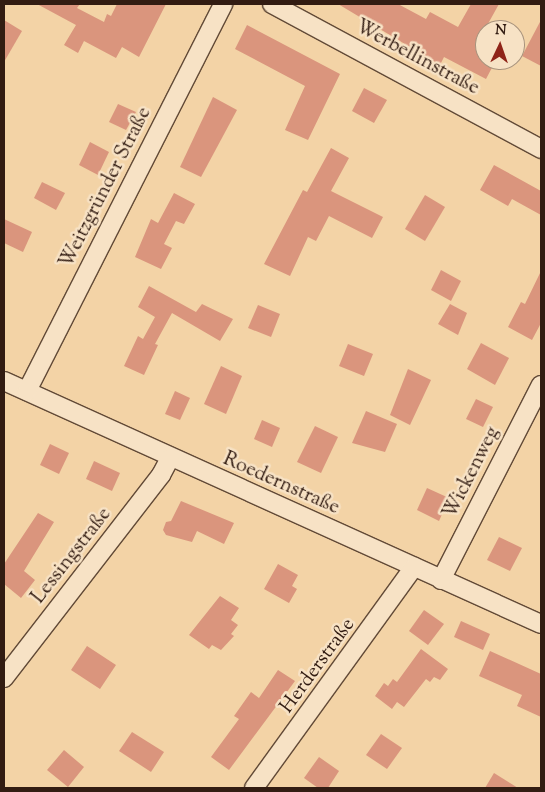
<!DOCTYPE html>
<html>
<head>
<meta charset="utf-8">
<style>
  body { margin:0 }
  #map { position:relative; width:545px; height:792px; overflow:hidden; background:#f3d3a6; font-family:"Sorts Mill Goudy",serif }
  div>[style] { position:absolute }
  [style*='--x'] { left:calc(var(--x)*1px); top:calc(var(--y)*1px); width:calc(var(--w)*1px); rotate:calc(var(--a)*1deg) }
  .building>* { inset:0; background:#da957d }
  .roads { filter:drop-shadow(1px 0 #624a37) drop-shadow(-1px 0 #624a37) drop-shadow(0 1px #624a37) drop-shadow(0 -1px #624a37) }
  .minor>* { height:18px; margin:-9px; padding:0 9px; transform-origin:9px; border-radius:9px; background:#f7e2c5 }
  span { translate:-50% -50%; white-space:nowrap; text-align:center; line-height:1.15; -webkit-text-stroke:5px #f7e2c5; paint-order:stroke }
  .street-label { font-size:20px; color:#321c12 }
  .frame { position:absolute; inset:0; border:5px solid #321c12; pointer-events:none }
  .north { position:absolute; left:475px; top:20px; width:50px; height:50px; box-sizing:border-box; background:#f7e2c5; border:1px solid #a8937d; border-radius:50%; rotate:3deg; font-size:14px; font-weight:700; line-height:20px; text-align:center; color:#321c12 }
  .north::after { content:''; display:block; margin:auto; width:18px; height:22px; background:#8f2418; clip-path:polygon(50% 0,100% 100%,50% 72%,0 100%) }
</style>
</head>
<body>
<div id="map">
  <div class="building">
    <div style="clip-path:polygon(37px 4px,80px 4px,77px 8px,104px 22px,107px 14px,111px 16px,117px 4px,166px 4px,139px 57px,122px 47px,116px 58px,84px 41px,78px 53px,64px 45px,76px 25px)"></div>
    <div style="clip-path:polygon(338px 4px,398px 4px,426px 19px,430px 12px,458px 27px,471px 4px,499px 4px,479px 40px,485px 43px,485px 60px,496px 60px,486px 79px,444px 57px,440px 65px)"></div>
    <div style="clip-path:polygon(4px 20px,22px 31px,4px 62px)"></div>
    <div style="clip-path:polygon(541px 20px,541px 66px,522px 56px)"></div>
    <div style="clip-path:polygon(247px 25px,340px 74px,308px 140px,285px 130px,305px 86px,235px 49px)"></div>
    <div style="clip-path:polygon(364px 88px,387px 100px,374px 123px,352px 111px)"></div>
    <div style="clip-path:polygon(213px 97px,237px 110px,201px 177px,180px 167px)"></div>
    <div style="clip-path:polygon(118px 104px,136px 112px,126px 130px,109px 122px)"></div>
    <div style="clip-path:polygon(90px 142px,109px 152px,98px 175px,79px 165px)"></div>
    <div style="clip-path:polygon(331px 148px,349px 158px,331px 191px,383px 217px,372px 238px,329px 216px,316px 241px,308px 237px,290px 276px,264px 264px,303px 190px,307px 192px)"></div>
    <div style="clip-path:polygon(494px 165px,541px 191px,541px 215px,512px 199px,508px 206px,480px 190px)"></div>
    <div style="clip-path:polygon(42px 182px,65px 193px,56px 210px,34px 198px)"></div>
    <div style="clip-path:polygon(174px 193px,195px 204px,184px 224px,176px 221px,164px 244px,172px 248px,161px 269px,135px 257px,151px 219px,158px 223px)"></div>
    <div style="clip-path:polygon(425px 195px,445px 207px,425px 241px,405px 229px)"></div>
    <div style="clip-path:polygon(4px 219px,32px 232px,23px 252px,4px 243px)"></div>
    <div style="clip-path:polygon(441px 270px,461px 281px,451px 301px,431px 290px)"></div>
    <div style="clip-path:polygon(541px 271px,541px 323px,532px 340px,508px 327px,521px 302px,525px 304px)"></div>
    <div style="clip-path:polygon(149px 286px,196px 312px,202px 304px,233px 319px,220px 341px,172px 313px,155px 344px,158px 345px,144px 375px,124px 366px,138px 336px,143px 339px,155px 317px,138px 307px)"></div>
    <div style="clip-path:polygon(450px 304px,467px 313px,458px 335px,438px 324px)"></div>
    <div style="clip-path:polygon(258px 305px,280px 314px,271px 337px,248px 328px)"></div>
    <div style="clip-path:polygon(481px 343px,509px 358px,495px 385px,467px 369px)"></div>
    <div style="clip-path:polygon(348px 344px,373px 354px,364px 376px,339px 366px)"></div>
    <div style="clip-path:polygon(221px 366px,242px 376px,226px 414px,204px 404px)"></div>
    <div style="clip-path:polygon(408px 369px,431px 380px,410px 425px,390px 415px)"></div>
    <div style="clip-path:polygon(175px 391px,190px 398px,180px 420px,165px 414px)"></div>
    <div style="clip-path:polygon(476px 399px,493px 407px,483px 427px,466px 419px)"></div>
    <div style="clip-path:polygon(366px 411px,397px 424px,385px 452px,352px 443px)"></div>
    <div style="clip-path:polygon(262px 420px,280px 428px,272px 447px,254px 439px)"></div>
    <div style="clip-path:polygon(315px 426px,338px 437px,321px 473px,297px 462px)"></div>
    <div style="clip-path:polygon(50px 444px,69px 453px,59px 474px,40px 465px)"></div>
    <div style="clip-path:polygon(94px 461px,120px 473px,112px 491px,86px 479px)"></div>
    <div style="clip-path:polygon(427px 488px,449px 498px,439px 521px,417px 510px)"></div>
    <div style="clip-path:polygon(181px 501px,234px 523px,224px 544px,197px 531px,192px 542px,166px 535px,163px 530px,166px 522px,171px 521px)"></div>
    <div style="clip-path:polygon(38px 513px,54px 522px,24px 571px,35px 580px,21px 598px,4px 584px,4px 564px)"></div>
    <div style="clip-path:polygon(499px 537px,522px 548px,510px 571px,487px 560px)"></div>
    <div style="clip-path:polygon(278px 564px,298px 575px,292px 586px,297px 589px,289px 603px,264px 589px)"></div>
    <div style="clip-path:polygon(220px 596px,239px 608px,231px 620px,238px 625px,231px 634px,234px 636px,221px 650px,212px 645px,209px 649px,189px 635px)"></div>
    <div style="clip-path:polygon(424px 610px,444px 624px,428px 645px,409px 631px)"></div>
    <div style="clip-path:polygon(461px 621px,490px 634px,483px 650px,454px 637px)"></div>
    <div style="clip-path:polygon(87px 646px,116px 665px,100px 689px,71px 670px)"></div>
    <div style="clip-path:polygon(421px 649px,448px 669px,440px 680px,434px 677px,430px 682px,426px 679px,404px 707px,397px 702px,392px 709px,375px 696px,384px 683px,388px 686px,393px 679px,397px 682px)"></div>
    <div style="clip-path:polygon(490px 651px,541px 674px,541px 717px,517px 706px,522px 695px,479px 676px)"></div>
    <div style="clip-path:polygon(278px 670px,295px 681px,229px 770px,211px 757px,239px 719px,234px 716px,251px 692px,259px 698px)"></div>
    <div style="clip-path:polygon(132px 732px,164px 752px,151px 772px,119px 751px)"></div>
    <div style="clip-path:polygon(381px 734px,402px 748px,387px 769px,366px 755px)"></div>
    <div style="clip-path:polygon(64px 750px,84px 767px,68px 787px,47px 770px)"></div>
    <div style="clip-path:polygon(319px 757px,339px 771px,328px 788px,318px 788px,304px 778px)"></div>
    <div style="clip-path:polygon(494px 773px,518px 788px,485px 788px)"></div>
  </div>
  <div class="roads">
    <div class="minor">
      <div style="--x:272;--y:4;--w:306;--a:28.3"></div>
      <div style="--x:4;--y:381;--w:589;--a:24.35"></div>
      <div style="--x:27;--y:391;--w:434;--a:-63.1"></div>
      <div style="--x:441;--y:580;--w:219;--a:-62.9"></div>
      <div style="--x:4;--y:678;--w:257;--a:-52.3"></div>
      <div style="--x:161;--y:475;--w:19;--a:-62"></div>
      <div style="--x:254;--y:788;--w:273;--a:-54.1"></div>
    </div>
  </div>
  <div class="street-label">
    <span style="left:417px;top:58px;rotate:28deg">Werbellinstraße</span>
    <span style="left:106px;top:188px;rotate:-63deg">Weitzgründer Straße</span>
    <span style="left:472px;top:473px;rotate:-63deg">Wickenweg</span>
    <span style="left:281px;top:484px;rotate:24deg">Roedernstraße</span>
    <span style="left:72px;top:556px;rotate:-52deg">Lessingstraße</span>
    <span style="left:318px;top:666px;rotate:-54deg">Herderstraße</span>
  </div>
  <div class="frame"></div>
  <div class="north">N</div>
</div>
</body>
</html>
